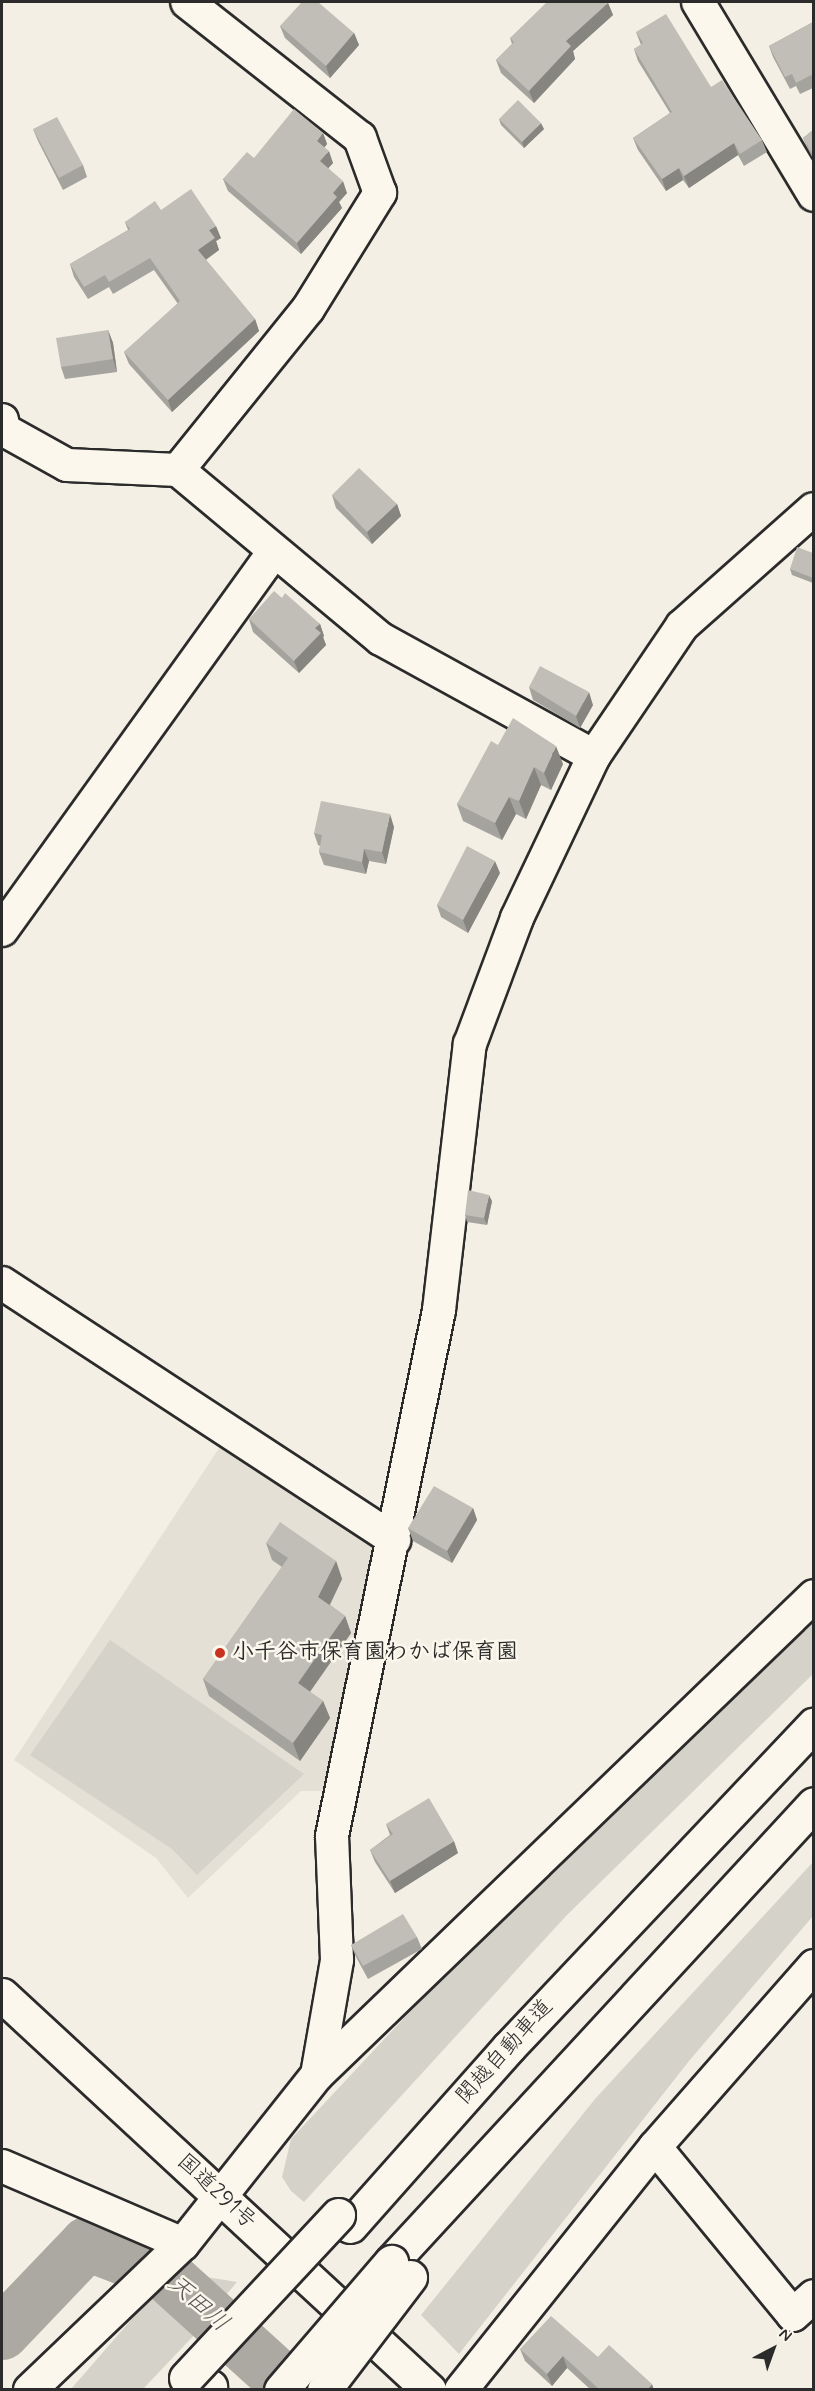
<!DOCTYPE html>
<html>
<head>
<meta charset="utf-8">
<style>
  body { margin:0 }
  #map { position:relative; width:815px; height:2391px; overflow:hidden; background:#f3efe4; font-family:Mynerve,"Klee One",sans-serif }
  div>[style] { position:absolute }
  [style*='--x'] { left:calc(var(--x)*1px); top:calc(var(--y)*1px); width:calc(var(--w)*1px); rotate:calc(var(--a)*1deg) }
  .built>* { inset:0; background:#e4e0d6 }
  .green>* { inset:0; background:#d5d2c9 }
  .river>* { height:54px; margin:-27px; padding:0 27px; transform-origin:27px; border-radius:27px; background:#aca9a2 }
  .roads { filter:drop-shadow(2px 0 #2b2b2b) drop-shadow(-2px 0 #2b2b2b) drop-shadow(0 2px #2b2b2b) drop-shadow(0 -2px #2b2b2b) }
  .minor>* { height:32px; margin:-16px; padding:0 16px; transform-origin:16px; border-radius:16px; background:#fbf7ec }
  .trunk>* { height:33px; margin:-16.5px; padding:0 16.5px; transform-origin:16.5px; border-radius:16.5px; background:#fbf7ec }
  .motorway>* { height:33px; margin:-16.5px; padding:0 16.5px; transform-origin:16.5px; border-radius:16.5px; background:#fbf7ec }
  .bridges { filter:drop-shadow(2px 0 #2b2b2b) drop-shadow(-2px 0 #2b2b2b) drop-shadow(0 2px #2b2b2b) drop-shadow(0 -2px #2b2b2b) }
  .motorway-bridge>* { height:33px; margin:-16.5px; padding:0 16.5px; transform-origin:16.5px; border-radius:16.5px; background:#fbf7ec }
  .wall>* { inset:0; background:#a5a39d }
  .shaded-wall>* { inset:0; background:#86857f }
  .building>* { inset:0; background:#c0beb6 }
  .dots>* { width:16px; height:16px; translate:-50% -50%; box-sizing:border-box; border:3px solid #fbf7ec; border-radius:50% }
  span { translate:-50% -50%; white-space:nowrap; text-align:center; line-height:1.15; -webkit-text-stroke:5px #fbf7ec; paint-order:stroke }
  .poi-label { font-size:22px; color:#2b2b2b; font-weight:700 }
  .left { translate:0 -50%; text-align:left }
  .street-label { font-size:22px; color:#2b2b2b }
  .water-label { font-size:24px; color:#585755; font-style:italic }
  .frame { position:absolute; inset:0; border:3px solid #2b2b2b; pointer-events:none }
  .north { position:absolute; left:743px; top:2319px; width:60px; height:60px; -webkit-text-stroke:4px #fbf7ec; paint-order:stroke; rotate:41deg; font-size:16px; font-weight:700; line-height:24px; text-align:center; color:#2b2b2b }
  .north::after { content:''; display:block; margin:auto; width:21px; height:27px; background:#2b2b2b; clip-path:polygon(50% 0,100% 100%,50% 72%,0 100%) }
</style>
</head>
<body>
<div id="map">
  <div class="built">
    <div style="clip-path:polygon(225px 1439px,378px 1545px,326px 1791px,301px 1791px,188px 1898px,156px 1858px,14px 1760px)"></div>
  </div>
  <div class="green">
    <div style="clip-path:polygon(813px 1611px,813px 1674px,566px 1916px,304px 2202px,291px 2191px,282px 2177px,291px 2139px,516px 1898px)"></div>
    <div style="clip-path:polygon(110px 1640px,304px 1774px,197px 1875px,172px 1849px,30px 1755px)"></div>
    <div style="clip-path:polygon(813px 1862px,813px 1916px,689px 2061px,459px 2354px,421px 2315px,595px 2099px)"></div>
    <div style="clip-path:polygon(176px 2272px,237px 2282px,215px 2308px,203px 2298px,208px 2281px,195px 2279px,191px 2291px,173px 2276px)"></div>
    <div style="clip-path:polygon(151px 2297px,176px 2308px,199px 2330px,143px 2389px,71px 2389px)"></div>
  </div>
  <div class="river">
    <div style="--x:2;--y:2333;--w:123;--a:-46.3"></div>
    <div style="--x:87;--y:2244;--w:84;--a:21"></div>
    <div style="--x:165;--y:2274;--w:173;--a:42.2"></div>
  </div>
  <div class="roads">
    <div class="minor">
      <div style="--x:698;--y:2;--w:225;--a:59"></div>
      <div style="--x:2;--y:420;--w:10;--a:79"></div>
      <div style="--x:4;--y:430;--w:72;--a:29.1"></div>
      <div style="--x:67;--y:465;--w:111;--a:2.6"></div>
      <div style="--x:178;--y:470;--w:264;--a:39.8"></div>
      <div style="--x:381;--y:639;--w:243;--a:28.8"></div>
      <div style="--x:178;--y:470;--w:207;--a:-51.1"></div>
      <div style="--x:308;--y:309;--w:137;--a:-58.2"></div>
      <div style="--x:380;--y:193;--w:59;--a:-110"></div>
      <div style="--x:360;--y:138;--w:220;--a:-141.8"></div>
      <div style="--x:2;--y:930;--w:463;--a:-54.3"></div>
      <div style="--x:2;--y:1283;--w:469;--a:33.2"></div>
      <div style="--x:317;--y:2075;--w:117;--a:-80.1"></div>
      <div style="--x:337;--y:1960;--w:124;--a:-92.3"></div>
      <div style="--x:332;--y:1836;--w:537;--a:-78.5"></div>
      <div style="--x:439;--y:1310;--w:268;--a:-83.4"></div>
      <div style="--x:470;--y:1044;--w:134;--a:-69.5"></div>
      <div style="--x:517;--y:918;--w:179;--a:-64.6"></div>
      <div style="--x:594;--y:756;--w:157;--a:-55.9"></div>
      <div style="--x:682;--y:626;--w:176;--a:-41.6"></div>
      <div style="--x:655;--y:2147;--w:217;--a:50.6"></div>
      <div style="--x:793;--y:2315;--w:28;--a:-42"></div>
      <div style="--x:2;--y:2166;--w:197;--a:23.3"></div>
      <div style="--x:30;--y:2390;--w:211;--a:-43.7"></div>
      <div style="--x:183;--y:2244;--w:216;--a:-51.6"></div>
      <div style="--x:317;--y:2075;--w:690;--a:-43.94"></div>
      <div style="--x:461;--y:2390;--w:311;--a:-51.4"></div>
      <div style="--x:655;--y:2147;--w:241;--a:-48.7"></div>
    </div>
    <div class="trunk">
      <div style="--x:2;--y:1995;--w:582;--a:42.77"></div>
    </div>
    <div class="motorway">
      <div style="--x:350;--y:2226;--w:239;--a:-48.4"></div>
      <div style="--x:509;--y:2047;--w:444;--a:-46.6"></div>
      <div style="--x:391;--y:2262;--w:623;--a:-47.28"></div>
      <div style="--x:208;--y:2390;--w:4;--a:-56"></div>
    </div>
  </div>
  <div class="bridges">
    <div class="motorway-bridge">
      <div style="--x:186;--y:2378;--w:223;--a:-47"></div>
      <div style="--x:281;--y:2390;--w:169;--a:-49.3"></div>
      <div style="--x:324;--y:2390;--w:142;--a:-52.7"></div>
    </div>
  </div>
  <div class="wall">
    <div style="clip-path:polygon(608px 3px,613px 15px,573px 51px,575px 59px,534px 103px,501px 73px,496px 60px,512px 44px,510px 38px)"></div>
    <div style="clip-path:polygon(813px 22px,813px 88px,800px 94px,796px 86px,790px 89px,773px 57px,769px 46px)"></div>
    <div style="clip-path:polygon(280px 26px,354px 33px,359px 45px,330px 78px,285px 38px)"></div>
    <div style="clip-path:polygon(636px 32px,711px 87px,762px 140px,767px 152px,744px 166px,738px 155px,689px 188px,683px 180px,666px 191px,638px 150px,633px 138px,670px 113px,638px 61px,634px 49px,641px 45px)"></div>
    <div style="clip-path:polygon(499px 119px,544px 129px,524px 148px,501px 125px)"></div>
    <div style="clip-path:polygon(33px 129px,83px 165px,87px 177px,63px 190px,38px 141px)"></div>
    <div style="clip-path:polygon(813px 130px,813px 159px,808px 149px,803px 138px)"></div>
    <div style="clip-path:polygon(323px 133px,327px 144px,324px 147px,333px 163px,328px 168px,347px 193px,339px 202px,342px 208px,301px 254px,228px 191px,223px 179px,254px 158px)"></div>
    <div style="clip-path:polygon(161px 210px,221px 238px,216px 241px,219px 250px,206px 260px,255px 319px,259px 331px,172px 412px,129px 364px,124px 352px,178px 304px,154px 270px,113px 294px,109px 287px,88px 299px,74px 277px,70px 264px,128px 230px,125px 222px)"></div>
    <div style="clip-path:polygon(108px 330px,113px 343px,117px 372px,65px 379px,61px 367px)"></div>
    <div style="clip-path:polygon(332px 495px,397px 504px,401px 516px,372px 544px,336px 508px)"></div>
    <div style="clip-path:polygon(813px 553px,813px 583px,792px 575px,790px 569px)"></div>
    <div style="clip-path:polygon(282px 598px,320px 624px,324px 636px,323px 637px,326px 645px,299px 673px,253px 632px,249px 619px)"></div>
    <div style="clip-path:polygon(529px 687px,593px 705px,580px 728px,533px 700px)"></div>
    <div style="clip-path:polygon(498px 745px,563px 764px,551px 790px,541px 785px,526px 819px,516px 814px,502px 840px,463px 821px,457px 804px)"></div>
    <div style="clip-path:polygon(394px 827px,386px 864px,369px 861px,366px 874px,324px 865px,319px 852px,320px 846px,318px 845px,314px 833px)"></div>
    <div style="clip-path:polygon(500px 873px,468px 933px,441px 917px,437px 905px)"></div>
    <div style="clip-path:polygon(492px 1201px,487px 1225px,467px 1222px,465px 1215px)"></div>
    <div style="clip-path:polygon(473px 1508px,477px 1520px,452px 1563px,413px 1541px,408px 1528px)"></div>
    <div style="clip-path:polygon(266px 1543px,336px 1561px,342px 1579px,330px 1605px,345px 1616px,351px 1633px,310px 1692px,323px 1701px,330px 1718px,300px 1761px,209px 1696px,203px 1679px,282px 1567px,272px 1560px)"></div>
    <div style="clip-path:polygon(386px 1824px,458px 1853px,395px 1893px,375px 1862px,370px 1850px,390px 1835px)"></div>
    <div style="clip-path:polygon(417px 1937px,422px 1949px,368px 1979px,356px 1957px,351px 1945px)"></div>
    <div style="clip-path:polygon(520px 2349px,598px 2357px,654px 2390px,591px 2390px,567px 2368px,552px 2386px,525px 2361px)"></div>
  </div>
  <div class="shaded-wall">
    <div style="clip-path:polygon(608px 3px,613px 15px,573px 51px,575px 59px,534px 103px,529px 91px,566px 41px)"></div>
    <div style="clip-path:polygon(354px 33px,359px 45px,330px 78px,326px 66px)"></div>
    <div style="clip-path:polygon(541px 123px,544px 129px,524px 148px,522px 142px)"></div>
    <div style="clip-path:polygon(323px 133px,327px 144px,321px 152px,317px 141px)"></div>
    <div style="clip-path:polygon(734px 143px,738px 155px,689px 188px,684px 176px)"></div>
    <div style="clip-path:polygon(329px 151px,333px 163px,324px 173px,320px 161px)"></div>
    <div style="clip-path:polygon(679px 168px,683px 180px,666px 191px,662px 179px)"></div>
    <div style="clip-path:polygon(343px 181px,347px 193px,339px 202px,342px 208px,301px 254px,297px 243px,333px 193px)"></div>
    <div style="clip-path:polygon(216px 226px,221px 238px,216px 241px,219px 250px,202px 262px,198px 250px,209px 230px)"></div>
    <div style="clip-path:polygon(255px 319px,259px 331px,172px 412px,168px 400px)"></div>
    <div style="clip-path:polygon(108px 330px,113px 343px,117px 372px,113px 359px)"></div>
    <div style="clip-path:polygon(397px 504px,401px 516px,372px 544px,367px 532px)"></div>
    <div style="clip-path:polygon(320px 624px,324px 636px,323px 637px,326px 645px,299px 673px,294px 661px,315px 628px)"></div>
    <div style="clip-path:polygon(589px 692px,593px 705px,580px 728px,576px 716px)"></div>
    <div style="clip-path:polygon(556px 746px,563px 764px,551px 790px,544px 773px)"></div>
    <div style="clip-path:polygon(534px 767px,541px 785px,526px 819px,519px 801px)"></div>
    <div style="clip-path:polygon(509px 797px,516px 814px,502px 840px,495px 823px)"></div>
    <div style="clip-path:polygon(390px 814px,394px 827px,386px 864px,382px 852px)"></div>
    <div style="clip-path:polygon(364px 849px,369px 861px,366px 874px,362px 862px)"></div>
    <div style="clip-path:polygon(495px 861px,500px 873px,468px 933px,463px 920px)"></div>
    <div style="clip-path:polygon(489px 1195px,492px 1201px,487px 1225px,484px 1218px)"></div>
    <div style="clip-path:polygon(473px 1508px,477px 1520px,452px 1563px,447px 1551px)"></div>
    <div style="clip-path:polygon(336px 1561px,342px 1579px,325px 1614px,318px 1597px)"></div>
    <div style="clip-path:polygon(345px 1616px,351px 1633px,304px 1700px,298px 1683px)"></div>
    <div style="clip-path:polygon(323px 1701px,330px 1718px,300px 1761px,293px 1743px)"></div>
    <div style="clip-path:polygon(454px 1841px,458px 1853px,395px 1893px,390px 1881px)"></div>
    <div style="clip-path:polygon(563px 2356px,567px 2368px,552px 2386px,547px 2374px)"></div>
    <div style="clip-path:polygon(652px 2384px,654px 2390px,647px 2390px)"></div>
  </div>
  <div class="building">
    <div style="clip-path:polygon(302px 2px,318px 2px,354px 33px,326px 66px,280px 26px)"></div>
    <div style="clip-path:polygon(547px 2px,606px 2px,608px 3px,566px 41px,571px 46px,529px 91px,496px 60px,514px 42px,510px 38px)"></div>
    <div style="clip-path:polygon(666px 14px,711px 87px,722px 80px,762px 140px,740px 154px,734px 143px,684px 176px,679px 168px,662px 179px,633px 138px,672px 112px,634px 49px,643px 43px,636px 32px)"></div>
    <div style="clip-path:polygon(813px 22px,813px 79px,811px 75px,796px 83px,792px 74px,785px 77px,769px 46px)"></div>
    <div style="clip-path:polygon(518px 100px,541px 123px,522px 142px,499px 119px)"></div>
    <div style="clip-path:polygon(294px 109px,323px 133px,317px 141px,329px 151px,320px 161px,343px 181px,333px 193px,337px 197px,297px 243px,223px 179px,247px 152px,254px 158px)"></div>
    <div style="clip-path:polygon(57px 117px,83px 165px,59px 178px,33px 129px)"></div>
    <div style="clip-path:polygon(813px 130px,813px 155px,803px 138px)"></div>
    <div style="clip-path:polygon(191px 189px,216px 226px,209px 230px,215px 238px,198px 250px,255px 319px,168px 400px,124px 352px,180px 301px,150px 258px,109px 282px,105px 275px,84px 287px,70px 264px,130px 229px,125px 222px,155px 201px,161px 210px)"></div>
    <div style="clip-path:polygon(108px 330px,113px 359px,61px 367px,56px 338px)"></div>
    <div style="clip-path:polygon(359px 468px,397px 504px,367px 532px,332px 495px)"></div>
    <div style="clip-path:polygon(797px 547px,813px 553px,813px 578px,790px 569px)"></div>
    <div style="clip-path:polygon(274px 591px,282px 598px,285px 593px,320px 624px,315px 628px,321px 633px,294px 661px,249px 619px)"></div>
    <div style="clip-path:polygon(540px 666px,589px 692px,576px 716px,529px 687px)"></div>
    <div style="clip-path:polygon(513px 718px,556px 746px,544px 773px,534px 767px,519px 801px,509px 797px,495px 823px,457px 804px,491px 741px,498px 745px)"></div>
    <div style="clip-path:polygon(321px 801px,390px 814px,382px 852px,364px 849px,362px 862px,319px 852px,322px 835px,314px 833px)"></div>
    <div style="clip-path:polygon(467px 846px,495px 861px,463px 920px,437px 905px)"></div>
    <div style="clip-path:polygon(468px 1190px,489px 1195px,484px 1218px,465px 1215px)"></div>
    <div style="clip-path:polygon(434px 1486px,473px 1508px,447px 1551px,408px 1528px)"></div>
    <div style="clip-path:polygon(280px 1522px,336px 1561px,318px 1597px,345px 1616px,298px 1683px,323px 1701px,293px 1743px,203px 1679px,288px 1558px,266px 1543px)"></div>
    <div style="clip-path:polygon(429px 1798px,454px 1841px,390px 1881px,370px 1850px,393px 1834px,386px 1824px)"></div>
    <div style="clip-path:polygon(403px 1914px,417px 1937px,363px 1966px,351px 1945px)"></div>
    <div style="clip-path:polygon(551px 2316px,598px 2357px,609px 2345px,652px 2384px,647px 2390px,600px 2390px,563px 2356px,547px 2374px,520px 2349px)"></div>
  </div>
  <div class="dots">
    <div style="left:220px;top:1653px;background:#c8321e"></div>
  </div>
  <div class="poi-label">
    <span class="left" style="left:232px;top:1653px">小千谷市保育園わかば保育園</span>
  </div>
  <div class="street-label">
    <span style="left:505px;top:2052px;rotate:-48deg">関越自動車道</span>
    <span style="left:216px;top:2192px;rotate:43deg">国道291号</span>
  </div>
  <div class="water-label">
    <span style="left:198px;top:2304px;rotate:41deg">天田川</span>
  </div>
  <div class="frame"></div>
  <div class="north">N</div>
</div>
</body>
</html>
